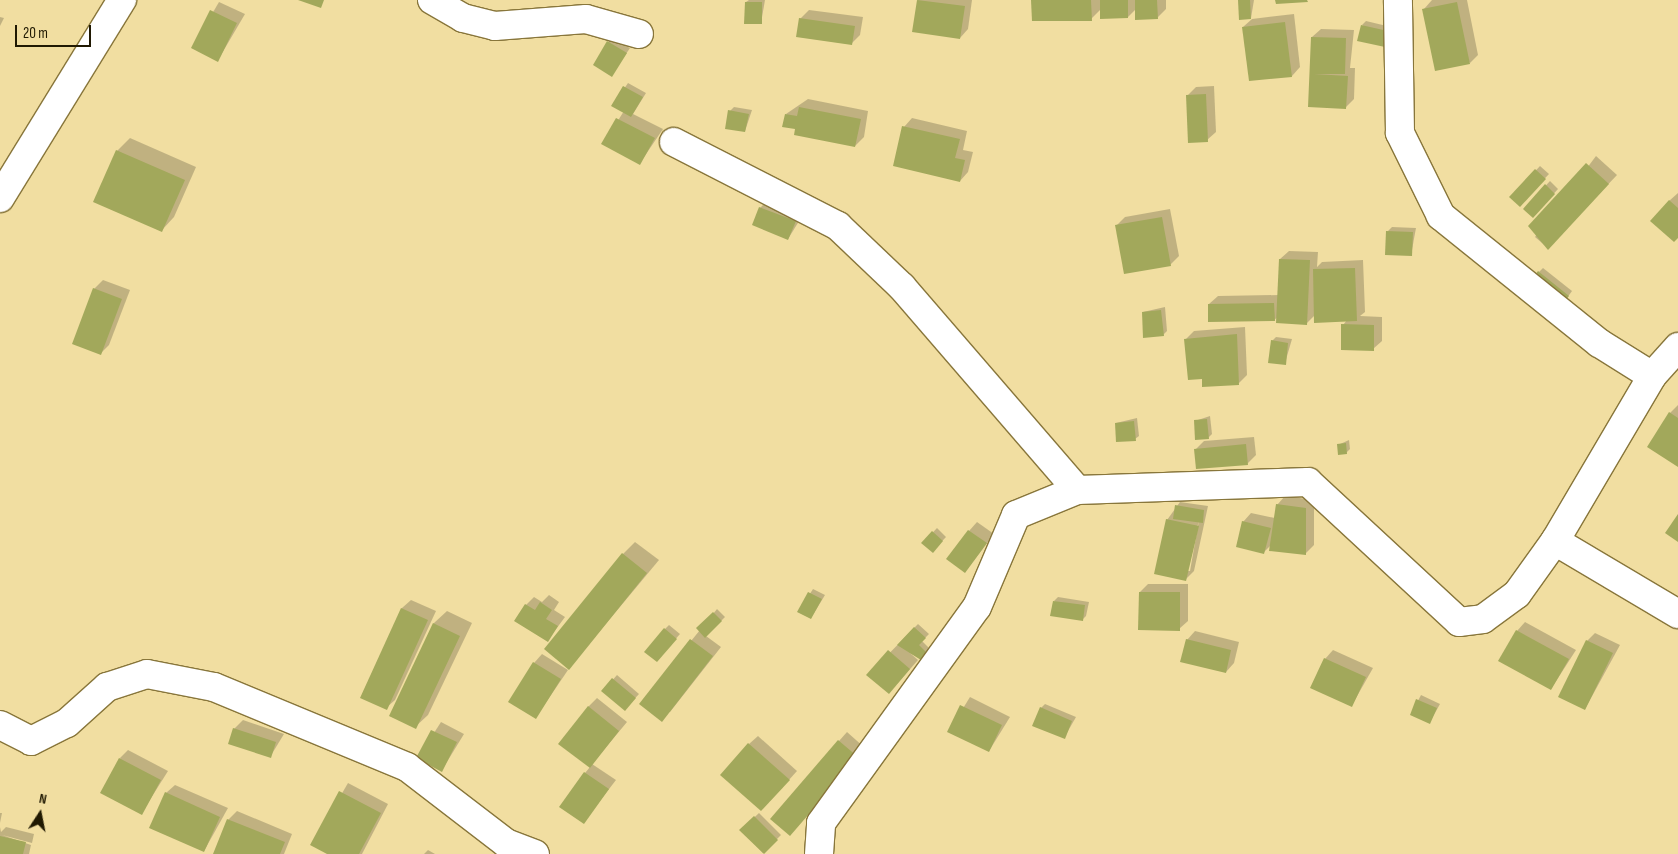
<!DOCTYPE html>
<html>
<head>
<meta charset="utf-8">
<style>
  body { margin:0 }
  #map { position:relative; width:1678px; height:854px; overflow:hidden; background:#f1dea1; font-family:"Sofia Sans Condensed",sans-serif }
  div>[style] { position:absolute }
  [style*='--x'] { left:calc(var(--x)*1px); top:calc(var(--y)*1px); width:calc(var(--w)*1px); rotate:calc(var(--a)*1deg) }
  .shadow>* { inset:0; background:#0003 }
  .building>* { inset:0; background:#a2a85b }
  .roads { filter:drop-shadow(1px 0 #88763b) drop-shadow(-1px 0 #88763b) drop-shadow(0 1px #88763b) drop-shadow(0 -1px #88763b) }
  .minor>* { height:28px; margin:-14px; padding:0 14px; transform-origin:14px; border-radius:14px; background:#fff }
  span { translate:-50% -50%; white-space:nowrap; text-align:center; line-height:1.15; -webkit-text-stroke:5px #f1dea1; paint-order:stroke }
  .north { position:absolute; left:15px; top:789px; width:50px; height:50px; -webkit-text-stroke:4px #f1dea1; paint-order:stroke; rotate:11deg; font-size:14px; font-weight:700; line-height:20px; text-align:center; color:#201902 }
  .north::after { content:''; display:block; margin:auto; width:18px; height:22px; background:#201902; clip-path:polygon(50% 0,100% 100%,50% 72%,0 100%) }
  .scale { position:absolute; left:15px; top:25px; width:76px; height:22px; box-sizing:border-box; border:2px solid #201902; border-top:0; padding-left:6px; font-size:15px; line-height:18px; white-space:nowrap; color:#201902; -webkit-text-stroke:4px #f1dea1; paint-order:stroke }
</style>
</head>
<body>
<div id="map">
  <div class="shadow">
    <div style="clip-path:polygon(749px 0,765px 0,761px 23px,746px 2px)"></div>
    <div style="clip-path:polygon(918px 0,972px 0,968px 29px,960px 38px,913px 31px)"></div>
    <div style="clip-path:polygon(1033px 0,1166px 0,1166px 9px,1157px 18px,1136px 9px,1128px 17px,1101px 9px,1091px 19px)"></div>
    <div style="clip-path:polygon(1239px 0,1254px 0,1251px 18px)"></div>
    <div style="clip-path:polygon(1432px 0,1467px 0,1478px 55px,1470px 63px,1424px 9px)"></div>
    <div style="clip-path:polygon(219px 2px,245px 14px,218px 60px,192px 48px)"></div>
    <div style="clip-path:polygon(809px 10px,863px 17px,860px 35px,852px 43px,800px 19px)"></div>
    <div style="clip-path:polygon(1294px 14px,1300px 67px,1292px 76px,1250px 80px,1243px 27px,1252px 19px)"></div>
    <div style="clip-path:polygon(0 17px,4px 18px,0 26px)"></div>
    <div style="clip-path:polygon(1366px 21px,1391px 27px,1388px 41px,1362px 25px)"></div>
    <div style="clip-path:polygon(1321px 29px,1354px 30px,1350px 68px,1355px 68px,1354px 99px,1345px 108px,1309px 106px,1312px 37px)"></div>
    <div style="clip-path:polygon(612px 38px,630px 48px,612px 75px,608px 42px)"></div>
    <div style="clip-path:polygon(628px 83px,646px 93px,633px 114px,663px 129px,640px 163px,603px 144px,624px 111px,613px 105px)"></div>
    <div style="clip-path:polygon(1214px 86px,1216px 132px,1207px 140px,1188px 95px,1196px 87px)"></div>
    <div style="clip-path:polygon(808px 99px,868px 111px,864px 137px,855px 146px,796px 128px,786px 114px)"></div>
    <div style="clip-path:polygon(734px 107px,752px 110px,745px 131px,730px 111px)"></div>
    <div style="clip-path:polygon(912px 118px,967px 131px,963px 150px,973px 152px,968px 172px,960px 181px,904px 127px)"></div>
    <div style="clip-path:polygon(130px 138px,196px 167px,174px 217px,162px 230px,117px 151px)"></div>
    <div style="clip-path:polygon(1596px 156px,1617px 175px,1548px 248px,1535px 237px)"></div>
    <div style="clip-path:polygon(1540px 166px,1549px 174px,1520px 205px,1511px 197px)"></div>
    <div style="clip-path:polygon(1550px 181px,1558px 189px,1533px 217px,1524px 209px)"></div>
    <div style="clip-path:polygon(1678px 193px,1678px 236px,1669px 201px)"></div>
    <div style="clip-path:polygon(769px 199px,804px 213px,788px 239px,760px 208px)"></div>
    <div style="clip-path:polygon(1170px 209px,1179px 256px,1170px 265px,1117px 225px,1125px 217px)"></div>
    <div style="clip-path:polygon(1392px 227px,1416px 228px,1411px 255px,1388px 231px)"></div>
    <div style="clip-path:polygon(1289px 251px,1318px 252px,1317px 267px,1322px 262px,1363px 260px,1365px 312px,1360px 316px,1382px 317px,1382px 341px,1373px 349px,1343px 325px,1347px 320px,1315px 315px,1307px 323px,1278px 317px,1274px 320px,1209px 304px,1218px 296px,1279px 295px,1280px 259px)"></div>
    <div style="clip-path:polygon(1543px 268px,1572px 291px,1567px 298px,1539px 272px)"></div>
    <div style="clip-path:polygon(103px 280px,130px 290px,109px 345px,101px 353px,94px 289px)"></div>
    <div style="clip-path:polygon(1165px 307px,1167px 331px,1163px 335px,1143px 312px)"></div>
    <div style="clip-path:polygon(1245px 327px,1247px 375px,1239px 383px,1203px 378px,1186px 339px,1194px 331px)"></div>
    <div style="clip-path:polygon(1276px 337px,1292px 339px,1285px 363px,1272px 341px)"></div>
    <div style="clip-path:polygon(1678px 405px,1678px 465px,1670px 413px)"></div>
    <div style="clip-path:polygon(1210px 416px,1212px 434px,1208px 438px,1195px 421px)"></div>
    <div style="clip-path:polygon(1137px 418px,1139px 436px,1135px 439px,1116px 423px)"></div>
    <div style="clip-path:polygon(1254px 437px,1256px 455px,1247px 464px,1196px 449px,1204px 441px)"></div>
    <div style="clip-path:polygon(1349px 440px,1350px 449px,1346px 453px,1338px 445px)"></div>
    <div style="clip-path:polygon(1285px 496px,1314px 500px,1314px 545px,1305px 554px,1271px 545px,1264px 552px,1243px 522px,1251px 513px,1275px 518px,1277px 505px)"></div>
    <div style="clip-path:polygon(evenodd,1180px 502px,1208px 506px,1194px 571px,1186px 579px,1167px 520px,1180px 502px,1199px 520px,1190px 571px,1187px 571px,1199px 520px)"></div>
    <div style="clip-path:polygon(977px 522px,994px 534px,965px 572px,969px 531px)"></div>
    <div style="clip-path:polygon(937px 528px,946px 537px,933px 551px,923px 543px)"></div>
    <div style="clip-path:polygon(635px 542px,659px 560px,569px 668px,623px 554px)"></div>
    <div style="clip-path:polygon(1148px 584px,1188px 584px,1188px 621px,1179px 629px,1140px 592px)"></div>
    <div style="clip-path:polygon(813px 589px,825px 595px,811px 618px,799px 611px)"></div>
    <div style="clip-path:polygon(549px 595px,559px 602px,554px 610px,565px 617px,548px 640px,526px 605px,534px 597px,542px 602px)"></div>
    <div style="clip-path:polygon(1058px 597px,1089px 602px,1086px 616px,1082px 620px,1054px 601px)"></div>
    <div style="clip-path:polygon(411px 600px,436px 611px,395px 700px,386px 708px,361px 697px,402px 608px)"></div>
    <div style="clip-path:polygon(717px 609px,725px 617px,706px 636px,721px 647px,670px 712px,640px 704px)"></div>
    <div style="clip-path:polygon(447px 611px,472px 623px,428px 715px,415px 727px,390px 716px,434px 623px)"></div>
    <div style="clip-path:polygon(1525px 622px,1576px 650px,1551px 689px,1517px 631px)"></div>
    <div style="clip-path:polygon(918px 624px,929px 634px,922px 641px,930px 649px,921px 659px,910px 653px,918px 660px,897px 684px,868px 675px)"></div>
    <div style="clip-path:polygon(669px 625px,680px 634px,660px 657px,665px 629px)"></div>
    <div style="clip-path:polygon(1195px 631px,1239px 642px,1234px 663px,1226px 672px,1187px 640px)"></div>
    <div style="clip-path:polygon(1595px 633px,1620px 645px,1585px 709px,1587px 641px)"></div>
    <div style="clip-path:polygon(1333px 650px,1373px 668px,1352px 705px,1325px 659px)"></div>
    <div style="clip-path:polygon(542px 654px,568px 670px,536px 717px,534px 663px)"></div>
    <div style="clip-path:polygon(617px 675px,639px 694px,628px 706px,603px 691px)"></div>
    <div style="clip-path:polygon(1421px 695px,1440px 704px,1430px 722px,1411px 714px)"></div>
    <div style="clip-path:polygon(970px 697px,1010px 717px,989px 751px,949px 731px)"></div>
    <div style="clip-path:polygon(597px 698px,627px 722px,592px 764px,616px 780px,583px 823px,585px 773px,590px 767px,588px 707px)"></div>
    <div style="clip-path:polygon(1045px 704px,1076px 717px,1064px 738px,1041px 708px)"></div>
    <div style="clip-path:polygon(243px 720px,284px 734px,270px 757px,234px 729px)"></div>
    <div style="clip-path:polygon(441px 722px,464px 734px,442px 770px,418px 758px)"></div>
    <div style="clip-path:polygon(847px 732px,865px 748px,798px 826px,839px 741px)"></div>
    <div style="clip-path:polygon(758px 736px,797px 771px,770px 801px,749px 744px)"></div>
    <div style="clip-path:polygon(128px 750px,168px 771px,141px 814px,120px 758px)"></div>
    <div style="clip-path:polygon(348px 783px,388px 804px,362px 854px,330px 854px,312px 845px)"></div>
    <div style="clip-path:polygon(175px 785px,228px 808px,204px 851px,166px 793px)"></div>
    <div style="clip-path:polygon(237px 811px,292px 834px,284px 854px,214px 854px,228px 820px)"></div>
    <div style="clip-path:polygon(0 813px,2px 813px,0 823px)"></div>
    <div style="clip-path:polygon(759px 813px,781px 835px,763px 853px,741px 830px)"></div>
    <div style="clip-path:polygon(0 827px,1px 832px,6px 827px,34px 834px,32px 843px,2px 835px,31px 845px,29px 854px,0 854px)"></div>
    <div style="clip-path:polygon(428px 850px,435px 854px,424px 854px)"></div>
  </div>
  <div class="building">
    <div style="clip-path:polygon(298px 0,324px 0,321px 8px)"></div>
    <div style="clip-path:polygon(917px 0,965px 6px,960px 39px,912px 32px)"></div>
    <div style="clip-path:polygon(1031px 0,1091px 0,1092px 21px,1032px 21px)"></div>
    <div style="clip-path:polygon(1100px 0,1128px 0,1128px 18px,1100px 19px)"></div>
    <div style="clip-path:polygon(1135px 0,1157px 0,1158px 19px,1135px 20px)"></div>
    <div style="clip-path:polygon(1238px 0,1250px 0,1251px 19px,1239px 20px)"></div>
    <div style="clip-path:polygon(1275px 0,1307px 0,1308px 2px,1276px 4px)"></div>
    <div style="clip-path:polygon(745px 2px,762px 2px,762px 24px,744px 24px)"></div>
    <div style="clip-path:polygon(1457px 2px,1470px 64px,1435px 71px,1422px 9px)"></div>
    <div style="clip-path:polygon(210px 10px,237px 23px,218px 62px,191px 48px)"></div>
    <div style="clip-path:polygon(799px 18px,855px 26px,852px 45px,796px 37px)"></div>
    <div style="clip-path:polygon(1285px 22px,1292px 77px,1249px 81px,1242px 27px)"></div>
    <div style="clip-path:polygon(1361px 25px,1388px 31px,1385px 47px,1357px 41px)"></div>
    <div style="clip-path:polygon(1311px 37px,1346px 38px,1345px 74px,1314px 74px,1348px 76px,1346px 109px,1308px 107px)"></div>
    <div style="clip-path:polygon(607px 41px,627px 53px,612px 77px,593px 65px)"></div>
    <div style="clip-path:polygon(623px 86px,643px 97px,631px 117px,611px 106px)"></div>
    <div style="clip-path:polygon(1206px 94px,1208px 142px,1188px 143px,1186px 95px)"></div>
    <div style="clip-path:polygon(799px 107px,861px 119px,855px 147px,794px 135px,795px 129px,782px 127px,785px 114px,797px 116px)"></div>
    <div style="clip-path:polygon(728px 110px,749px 114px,745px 132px,725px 129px)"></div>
    <div style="clip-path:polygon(616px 118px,655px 138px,640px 165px,601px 144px)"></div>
    <div style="clip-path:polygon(902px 126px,960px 139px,955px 158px,965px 160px,960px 182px,893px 166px)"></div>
    <div style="clip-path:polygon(116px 150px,185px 180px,162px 232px,93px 202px)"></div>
    <div style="clip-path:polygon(1586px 163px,1609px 184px,1548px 250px,1528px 226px)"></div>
    <div style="clip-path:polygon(1535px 169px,1546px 179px,1520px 207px,1509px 197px)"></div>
    <div style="clip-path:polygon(1545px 184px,1555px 194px,1533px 218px,1523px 209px)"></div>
    <div style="clip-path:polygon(1669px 200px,1678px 208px,1678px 238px,1674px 242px,1650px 221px)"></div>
    <div style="clip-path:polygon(759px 207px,796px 221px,788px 240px,752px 225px)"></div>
    <div style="clip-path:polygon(1162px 217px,1171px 266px,1124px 274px,1115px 225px)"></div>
    <div style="clip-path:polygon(1386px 231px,1413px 232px,1412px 256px,1385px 255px)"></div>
    <div style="clip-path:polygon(1279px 259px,1310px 260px,1307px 325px,1276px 323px)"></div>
    <div style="clip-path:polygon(1355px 268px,1357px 321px,1314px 323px,1313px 269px)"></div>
    <div style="clip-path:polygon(1538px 271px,1569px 296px,1563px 303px,1532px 279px)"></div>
    <div style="clip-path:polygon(93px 288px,122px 299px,101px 355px,72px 344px)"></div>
    <div style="clip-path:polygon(1274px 303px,1275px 321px,1208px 322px,1208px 304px)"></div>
    <div style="clip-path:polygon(1161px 310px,1164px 336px,1143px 338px,1142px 312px)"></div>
    <div style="clip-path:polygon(1341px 324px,1374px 325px,1374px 351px,1341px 350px)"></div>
    <div style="clip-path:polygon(1237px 334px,1239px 385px,1202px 387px,1202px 379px,1188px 380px,1184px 339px)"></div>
    <div style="clip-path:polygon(1271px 340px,1288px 343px,1286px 365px,1268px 363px)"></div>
    <div style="clip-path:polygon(1669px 412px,1678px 418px,1678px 467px,1647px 447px)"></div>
    <div style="clip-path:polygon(1207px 419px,1209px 439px,1195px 440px,1194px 420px)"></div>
    <div style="clip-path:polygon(1134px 421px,1136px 441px,1116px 442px,1115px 423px)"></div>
    <div style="clip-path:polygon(1346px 443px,1347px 454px,1338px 455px,1337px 444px)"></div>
    <div style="clip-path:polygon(1246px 444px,1248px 465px,1196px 469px,1194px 449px)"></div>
    <div style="clip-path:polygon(1276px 504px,1306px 508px,1306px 555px,1269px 551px)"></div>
    <div style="clip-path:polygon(1175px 505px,1204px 510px,1203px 523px,1173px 519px)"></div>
    <div style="clip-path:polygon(1678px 514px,1678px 542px,1665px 533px)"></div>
    <div style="clip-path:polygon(1166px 519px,1199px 526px,1186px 581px,1154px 574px)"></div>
    <div style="clip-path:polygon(1242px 521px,1271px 528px,1264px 554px,1236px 547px)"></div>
    <div style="clip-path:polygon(968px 530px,987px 543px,965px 573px,946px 559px)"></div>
    <div style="clip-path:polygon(932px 531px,943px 541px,933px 553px,921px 543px)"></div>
    <div style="clip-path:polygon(622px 553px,647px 573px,569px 670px,544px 649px)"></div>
    <div style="clip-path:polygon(808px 592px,822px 599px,811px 619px,797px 612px)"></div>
    <div style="clip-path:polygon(1139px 592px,1180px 592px,1180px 631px,1138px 630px)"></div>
    <div style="clip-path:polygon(1053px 601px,1085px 605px,1083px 621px,1050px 616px)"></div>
    <div style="clip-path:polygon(540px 602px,552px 610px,546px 619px,558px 626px,548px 642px,514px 621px,525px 604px,535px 610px)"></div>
    <div style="clip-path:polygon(401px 608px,428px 620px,387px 710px,360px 698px)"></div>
    <div style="clip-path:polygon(713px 612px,722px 621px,705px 638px,696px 628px)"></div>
    <div style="clip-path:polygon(433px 623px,460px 636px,416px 729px,389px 716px)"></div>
    <div style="clip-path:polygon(914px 627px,926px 638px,919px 645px,927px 653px,921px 660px,897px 645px)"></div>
    <div style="clip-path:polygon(664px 628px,677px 639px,657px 662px,644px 652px)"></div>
    <div style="clip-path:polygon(1516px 630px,1569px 659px,1551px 690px,1498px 661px)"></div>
    <div style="clip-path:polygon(690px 639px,713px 656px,662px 722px,639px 704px)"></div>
    <div style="clip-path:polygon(1186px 639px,1231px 650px,1226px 673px,1180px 662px)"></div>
    <div style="clip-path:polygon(1586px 640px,1613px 653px,1585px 710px,1558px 697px)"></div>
    <div style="clip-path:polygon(888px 650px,910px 669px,889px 694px,866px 675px)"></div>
    <div style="clip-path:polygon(1324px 658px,1366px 677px,1352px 707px,1310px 688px)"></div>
    <div style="clip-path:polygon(533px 662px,561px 679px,536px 719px,508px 702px)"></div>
    <div style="clip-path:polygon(612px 678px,636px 698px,625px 711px,601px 691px)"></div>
    <div style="clip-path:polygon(1416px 699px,1437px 708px,1430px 724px,1410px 715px)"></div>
    <div style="clip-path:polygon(960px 705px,1002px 725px,989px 752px,947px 732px)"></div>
    <div style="clip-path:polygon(588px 706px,619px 731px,590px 768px,558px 744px)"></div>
    <div style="clip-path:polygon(1040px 707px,1072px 721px,1065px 739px,1032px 726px)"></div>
    <div style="clip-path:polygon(233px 728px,276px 742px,271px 758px,228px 744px)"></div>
    <div style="clip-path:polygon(431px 730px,457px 742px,442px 772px,416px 758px)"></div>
    <div style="clip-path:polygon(838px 740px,858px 757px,790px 836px,770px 819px)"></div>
    <div style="clip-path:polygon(748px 743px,790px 780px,761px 811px,720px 775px)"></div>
    <div style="clip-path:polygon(119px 758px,161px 780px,142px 815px,100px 793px)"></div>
    <div style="clip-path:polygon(584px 772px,609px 789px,584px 824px,559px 807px)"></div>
    <div style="clip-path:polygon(339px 791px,381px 813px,359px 854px,327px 854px,310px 845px)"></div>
    <div style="clip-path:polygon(165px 792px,220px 817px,204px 852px,149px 828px)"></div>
    <div style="clip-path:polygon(754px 816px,778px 840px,764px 854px,739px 830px)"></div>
    <div style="clip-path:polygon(227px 819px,285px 842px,280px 854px,213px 854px)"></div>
    <div style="clip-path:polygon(0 836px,26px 842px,23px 854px,0 854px)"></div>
  </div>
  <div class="roads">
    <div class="minor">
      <div style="--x:432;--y:0;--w:36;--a:30"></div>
      <div style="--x:463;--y:18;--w:33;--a:14"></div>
      <div style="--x:495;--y:26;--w:91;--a:-4.4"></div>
      <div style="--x:586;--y:19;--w:55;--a:15.8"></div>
      <div style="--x:674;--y:142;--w:184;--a:27.1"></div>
      <div style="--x:838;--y:226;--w:88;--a:43.6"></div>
      <div style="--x:902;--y:287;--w:268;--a:49.2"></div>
      <div style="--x:0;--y:198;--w:233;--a:-58.4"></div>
      <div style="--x:1652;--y:376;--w:39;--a:-48"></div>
      <div style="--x:1555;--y:541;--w:143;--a:30.7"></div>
      <div style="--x:0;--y:725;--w:35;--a:27"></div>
      <div style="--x:31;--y:741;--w:40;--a:-26.6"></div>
      <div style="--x:67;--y:723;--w:54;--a:-42"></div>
      <div style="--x:107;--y:687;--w:42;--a:-18"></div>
      <div style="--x:147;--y:674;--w:68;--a:11"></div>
      <div style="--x:214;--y:687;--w:209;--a:22.5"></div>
      <div style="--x:407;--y:767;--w:125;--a:37.5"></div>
      <div style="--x:506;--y:843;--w:31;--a:21"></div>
      <div style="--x:819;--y:854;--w:31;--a:-86"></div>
      <div style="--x:821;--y:823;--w:266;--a:-54.2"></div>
      <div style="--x:977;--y:607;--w:100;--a:-67"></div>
      <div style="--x:1016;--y:515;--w:66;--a:-22.3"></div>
      <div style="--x:1077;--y:490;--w:231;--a:-2"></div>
      <div style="--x:1308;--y:482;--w:206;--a:42.8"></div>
      <div style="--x:1459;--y:622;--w:24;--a:-7"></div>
      <div style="--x:1483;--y:619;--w:42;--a:-36.3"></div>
      <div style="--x:1517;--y:594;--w:65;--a:-54.4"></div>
      <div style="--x:1555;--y:541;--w:191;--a:-59.5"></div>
      <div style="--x:1652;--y:376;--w:62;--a:-148.1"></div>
      <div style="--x:1599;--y:343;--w:203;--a:-141.2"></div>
      <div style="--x:1441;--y:216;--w:93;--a:-116.3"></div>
      <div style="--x:1400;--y:133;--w:133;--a:-90.9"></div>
    </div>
  </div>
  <div class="north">N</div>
  <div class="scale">20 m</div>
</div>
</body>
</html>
